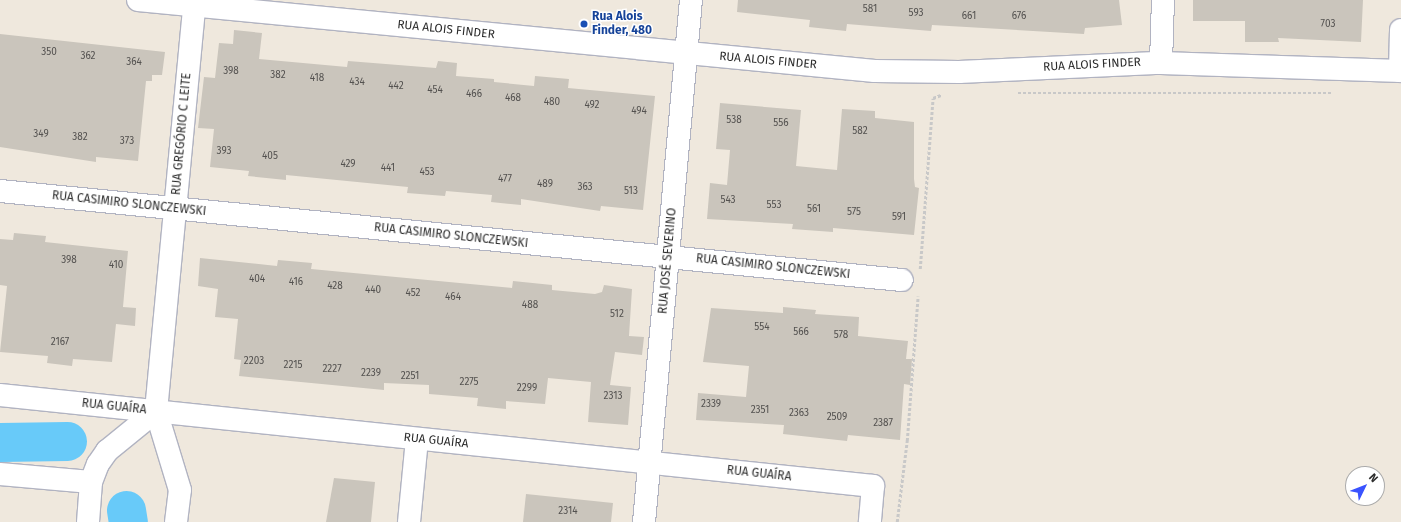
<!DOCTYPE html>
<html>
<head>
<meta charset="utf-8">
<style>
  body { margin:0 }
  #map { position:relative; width:1401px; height:522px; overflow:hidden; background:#efe8dd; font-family:"Fira Sans",sans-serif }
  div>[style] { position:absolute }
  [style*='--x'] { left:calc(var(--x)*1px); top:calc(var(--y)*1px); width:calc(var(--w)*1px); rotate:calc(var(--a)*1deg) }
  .river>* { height:39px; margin:-19.5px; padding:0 19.5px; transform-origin:19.5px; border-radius:19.5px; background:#68caf9 }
  .building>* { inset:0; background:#cac5bc }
  .path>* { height:2.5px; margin-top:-1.25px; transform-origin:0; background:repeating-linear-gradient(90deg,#c8c8c8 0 3px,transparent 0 5px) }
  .roads { filter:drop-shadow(1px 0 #b1b3c1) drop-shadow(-1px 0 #b1b3c1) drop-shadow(0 1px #b1b3c1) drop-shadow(0 -1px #b1b3c1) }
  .street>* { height:22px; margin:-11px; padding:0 11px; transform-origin:11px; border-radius:11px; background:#fff }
  .dots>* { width:11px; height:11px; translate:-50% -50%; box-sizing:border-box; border:2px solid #fff; border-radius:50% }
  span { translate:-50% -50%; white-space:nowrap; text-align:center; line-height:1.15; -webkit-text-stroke:3px #fff; paint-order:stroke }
  .number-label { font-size:10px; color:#545250 }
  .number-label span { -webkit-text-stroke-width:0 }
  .transit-label { font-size:12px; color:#164399; font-weight:700 }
  .left { translate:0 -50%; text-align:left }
  .street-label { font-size:12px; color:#2c2c2c }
  .north { position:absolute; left:1345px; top:466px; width:40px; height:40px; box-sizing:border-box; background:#fff; border:1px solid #ababab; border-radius:50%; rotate:47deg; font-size:11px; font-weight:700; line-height:16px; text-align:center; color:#2c2c2c }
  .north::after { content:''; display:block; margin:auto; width:14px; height:18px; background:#3a53ff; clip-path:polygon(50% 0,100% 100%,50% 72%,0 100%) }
</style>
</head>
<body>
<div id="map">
  <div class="river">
    <div style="--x:0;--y:442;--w:67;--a:-0.9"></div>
    <div style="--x:126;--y:510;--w:12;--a:81"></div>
  </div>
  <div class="building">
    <div style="clip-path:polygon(738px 0,1119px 0,1122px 25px,1085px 28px,1084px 34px,932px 25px,931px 31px,847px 24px,846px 31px,809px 27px,810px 20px,737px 12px)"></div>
    <div style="clip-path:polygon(1193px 0,1363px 0,1361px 42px,1278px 38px,1279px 42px,1245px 42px,1245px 21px,1193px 21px)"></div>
    <div style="clip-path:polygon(234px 30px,262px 33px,259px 59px,347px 67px,348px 61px,436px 68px,438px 61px,457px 63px,456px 76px,494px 79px,494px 82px,534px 86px,535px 76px,569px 79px,568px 88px,655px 96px,643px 210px,601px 206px,600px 211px,521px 199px,521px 205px,491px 202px,492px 195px,446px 191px,445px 196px,407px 193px,408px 187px,286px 175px,286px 180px,248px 176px,249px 171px,210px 167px,214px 129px,198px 128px,204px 77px,215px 78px,219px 43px,233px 44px)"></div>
    <div style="clip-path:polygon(0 34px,165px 52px,162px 75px,152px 75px,152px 81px,146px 81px,138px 161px,96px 157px,96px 162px,0 147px)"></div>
    <div style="clip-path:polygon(720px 103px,801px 110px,796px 166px,837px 170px,842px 109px,875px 111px,875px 118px,914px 122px,914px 179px,915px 187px,919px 188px,914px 235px,833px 228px,833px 232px,792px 229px,793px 224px,707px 219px,710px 183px,727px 185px,730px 150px,716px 149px)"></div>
    <div style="clip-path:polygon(14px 233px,46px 236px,45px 242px,128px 251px,123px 307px,136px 308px,135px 326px,116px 324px,112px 362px,73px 359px,72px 366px,47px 363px,48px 356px,0 352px,7px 286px,0 285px,0 239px,13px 240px)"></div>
    <div style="clip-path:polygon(200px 258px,277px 266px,278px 260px,312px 263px,311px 269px,512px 288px,513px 281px,552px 285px,552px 290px,595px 294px,602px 292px,604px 285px,632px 289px,629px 336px,644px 337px,642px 355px,615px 352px,610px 385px,631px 387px,628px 425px,588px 422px,591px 382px,548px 378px,545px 404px,506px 401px,506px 409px,477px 406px,478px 398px,429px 394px,429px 385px,384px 383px,384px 390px,239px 376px,241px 360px,234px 359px,238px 319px,215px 317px,218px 289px,198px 286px)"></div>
    <div style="clip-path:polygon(783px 307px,816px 310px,815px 314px,859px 317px,858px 336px,908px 341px,906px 359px,912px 359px,910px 385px,904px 384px,900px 440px,848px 435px,847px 441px,783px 434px,784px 425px,696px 420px,698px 393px,746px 397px,749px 366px,703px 362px,711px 308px,783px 313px)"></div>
    <div style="clip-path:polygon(334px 478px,375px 482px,371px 522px,326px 522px)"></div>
    <div style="clip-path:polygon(526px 494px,613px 503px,611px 522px,523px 522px)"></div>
  </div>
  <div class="path">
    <div style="--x:1018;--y:93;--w:313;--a:0"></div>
    <div style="--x:920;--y:269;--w:171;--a:-85.7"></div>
    <div style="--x:933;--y:98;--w:9;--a:-21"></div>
    <div style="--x:897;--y:522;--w:82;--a:-83"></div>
    <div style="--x:907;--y:441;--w:145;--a:-85.7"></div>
  </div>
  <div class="roads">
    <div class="street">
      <div style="--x:138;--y:0;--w:740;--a:5.5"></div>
      <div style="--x:875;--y:71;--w:84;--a:0.7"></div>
      <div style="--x:959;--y:72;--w:202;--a:-2.6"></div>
      <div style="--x:1161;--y:63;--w:240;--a:1.9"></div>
      <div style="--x:1161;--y:63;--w:63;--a:-88.2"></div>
      <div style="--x:1400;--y:71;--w:41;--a:-88.6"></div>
      <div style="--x:0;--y:191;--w:906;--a:5.64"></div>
      <div style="--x:0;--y:395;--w:878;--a:5.95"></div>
      <div style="--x:873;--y:486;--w:36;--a:95"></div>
      <div style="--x:0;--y:474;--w:91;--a:5"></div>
      <div style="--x:88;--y:522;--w:40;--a:-85.7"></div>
      <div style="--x:91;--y:482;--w:19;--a:-69"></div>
      <div style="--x:98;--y:464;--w:16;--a:-55"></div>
      <div style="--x:107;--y:451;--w:63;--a:-39.2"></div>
      <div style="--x:176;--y:522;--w:32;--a:-83"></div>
      <div style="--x:180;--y:490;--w:83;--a:-106.9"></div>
      <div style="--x:156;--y:411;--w:413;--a:-84.6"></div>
      <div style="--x:409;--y:522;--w:83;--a:-84.5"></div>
      <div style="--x:644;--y:522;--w:524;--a:-84.86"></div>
    </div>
  </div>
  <div class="dots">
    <div style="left:584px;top:24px;background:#1a4fb4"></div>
  </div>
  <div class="number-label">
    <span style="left:870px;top:10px">581</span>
    <span style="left:916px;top:14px">593</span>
    <span style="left:969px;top:17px">661</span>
    <span style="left:1019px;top:17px">676</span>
    <span style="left:1328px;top:25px">703</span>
    <span style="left:49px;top:53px">350</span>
    <span style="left:88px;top:57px">362</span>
    <span style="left:134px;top:63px">364</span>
    <span style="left:231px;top:72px">398</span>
    <span style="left:278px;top:76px">382</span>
    <span style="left:317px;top:79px">418</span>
    <span style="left:357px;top:83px">434</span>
    <span style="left:396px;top:87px">442</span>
    <span style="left:435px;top:91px">454</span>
    <span style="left:474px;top:95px">466</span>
    <span style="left:513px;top:99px">468</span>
    <span style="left:552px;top:103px">480</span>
    <span style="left:592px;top:106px">492</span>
    <span style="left:639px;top:112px">494</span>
    <span style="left:734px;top:121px">538</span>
    <span style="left:781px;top:124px">556</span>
    <span style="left:860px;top:132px">582</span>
    <span style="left:41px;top:135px">349</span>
    <span style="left:80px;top:138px">382</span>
    <span style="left:127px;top:142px">373</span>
    <span style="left:224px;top:152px">393</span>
    <span style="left:270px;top:157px">405</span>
    <span style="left:348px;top:165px">429</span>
    <span style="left:388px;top:169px">441</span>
    <span style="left:427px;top:173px">453</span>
    <span style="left:505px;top:180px">477</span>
    <span style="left:545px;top:185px">489</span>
    <span style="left:585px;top:188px">363</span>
    <span style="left:631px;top:192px">513</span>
    <span style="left:728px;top:201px">543</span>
    <span style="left:774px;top:206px">553</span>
    <span style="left:814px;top:210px">561</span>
    <span style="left:854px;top:213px">575</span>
    <span style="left:899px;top:218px">591</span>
    <span style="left:69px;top:261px">398</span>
    <span style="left:116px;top:266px">410</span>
    <span style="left:257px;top:280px">404</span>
    <span style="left:296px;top:283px">416</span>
    <span style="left:335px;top:287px">428</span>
    <span style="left:373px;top:291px">440</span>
    <span style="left:413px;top:294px">452</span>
    <span style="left:453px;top:298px">464</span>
    <span style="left:530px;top:306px">488</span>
    <span style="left:617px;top:315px">512</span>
    <span style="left:762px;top:328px">554</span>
    <span style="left:801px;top:333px">566</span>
    <span style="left:841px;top:336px">578</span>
    <span style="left:60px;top:343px">2167</span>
    <span style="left:254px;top:362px">2203</span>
    <span style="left:293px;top:366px">2215</span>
    <span style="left:332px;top:370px">2227</span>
    <span style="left:371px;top:374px">2239</span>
    <span style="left:410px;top:377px">2251</span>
    <span style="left:469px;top:383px">2275</span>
    <span style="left:527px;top:389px">2299</span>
    <span style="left:613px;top:397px">2313</span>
    <span style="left:711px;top:405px">2339</span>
    <span style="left:760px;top:411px">2351</span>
    <span style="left:799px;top:414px">2363</span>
    <span style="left:837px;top:418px">2509</span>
    <span style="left:883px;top:424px">2387</span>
    <span style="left:568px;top:512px">2314</span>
  </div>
  <div class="transit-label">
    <span class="left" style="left:592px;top:24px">Rua Alois<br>Finder, 480</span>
  </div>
  <div class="street-label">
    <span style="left:446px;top:30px;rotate:6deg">RUA ALOIS FINDER</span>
    <span style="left:768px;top:61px;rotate:5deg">RUA ALOIS FINDER</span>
    <span style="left:1092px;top:65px;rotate:-3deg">RUA ALOIS FINDER</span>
    <span style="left:182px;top:134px;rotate:-85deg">RUA GREGÓRIO C LEITE</span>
    <span style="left:129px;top:204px;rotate:6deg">RUA CASIMIRO SLONCZEWSKI</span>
    <span style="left:451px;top:236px;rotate:6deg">RUA CASIMIRO SLONCZEWSKI</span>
    <span style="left:668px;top:261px;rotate:-85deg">RUA JOSÉ SEVERINO</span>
    <span style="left:773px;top:267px;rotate:6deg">RUA CASIMIRO SLONCZEWSKI</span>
    <span style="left:114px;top:407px;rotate:6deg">RUA GUAÍRA</span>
    <span style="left:436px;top:441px;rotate:6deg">RUA GUAÍRA</span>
    <span style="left:759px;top:474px;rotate:6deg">RUA GUAÍRA</span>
  </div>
  <div class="north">N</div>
</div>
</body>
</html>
